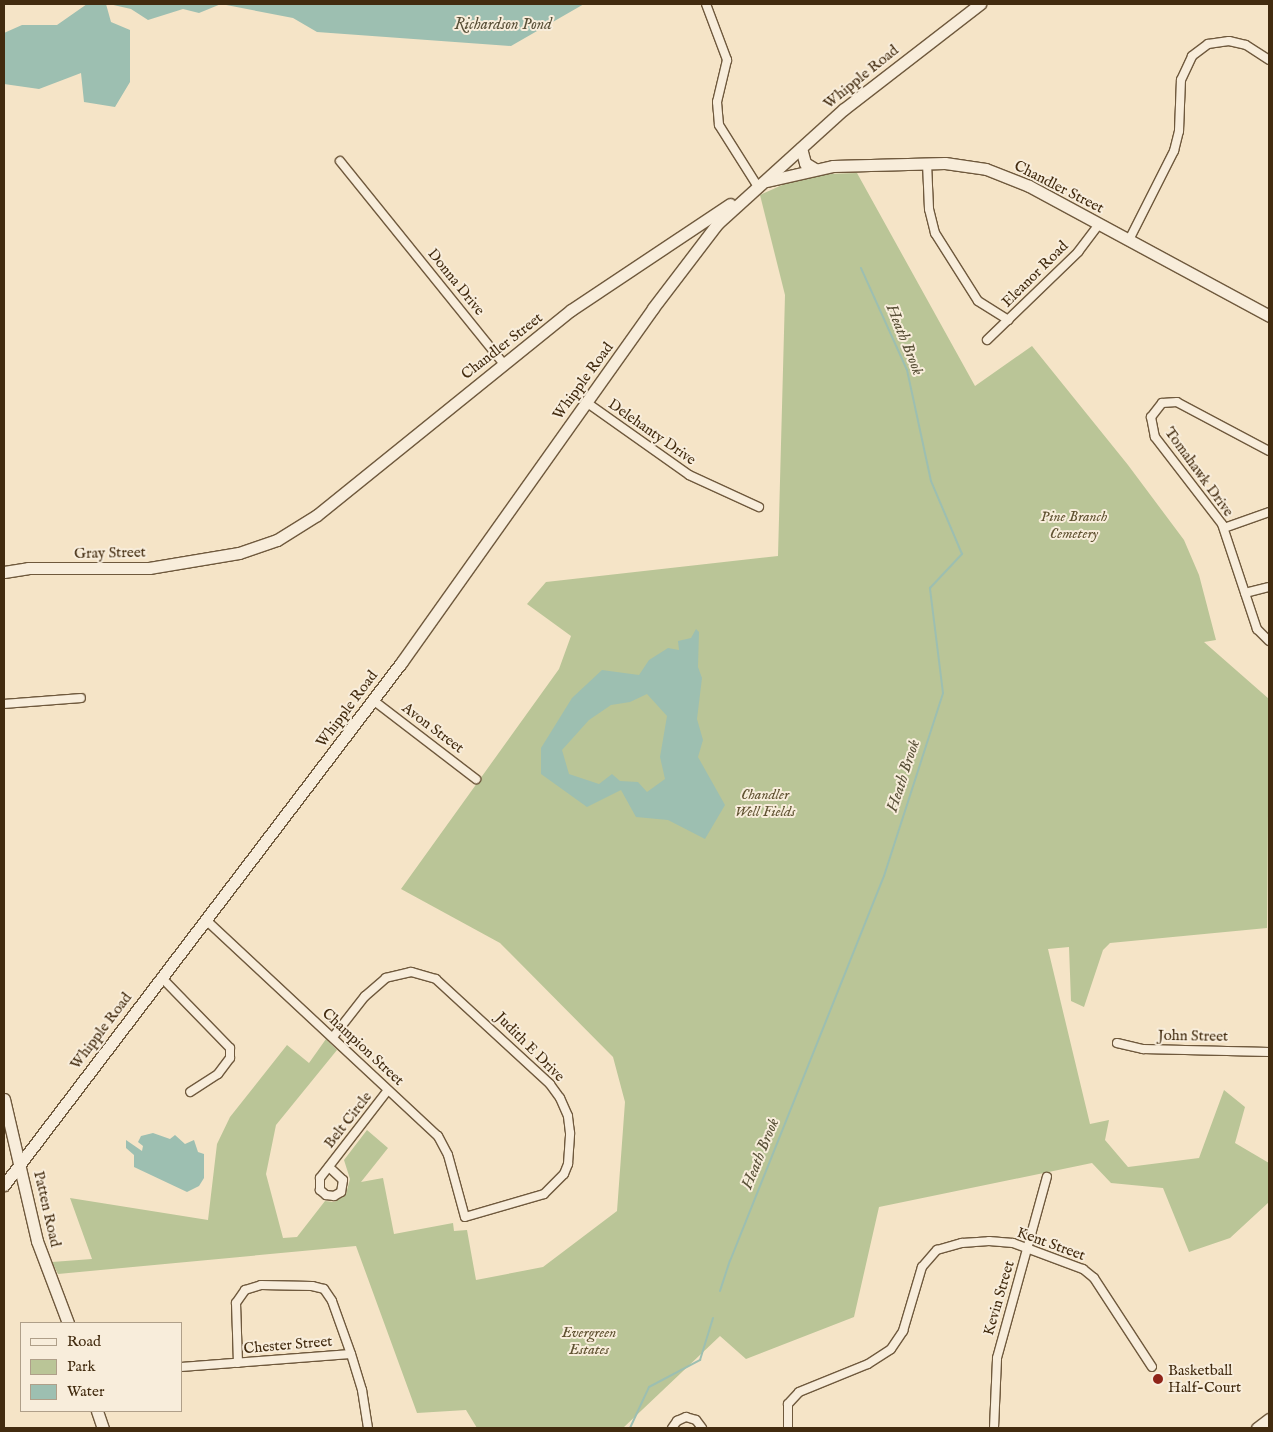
<!DOCTYPE html>
<html>
<head>
<meta charset="utf-8">
<style>
  body { margin:0 }
  #map { position:relative; width:1273px; height:1432px; overflow:hidden; background:#f5e4c7; font-family:"IM FELL English",serif }
  div>[style] { position:absolute }
  [style*='--x'] { left:calc(var(--x)*1px); top:calc(var(--y)*1px); width:calc(var(--w)*1px); rotate:calc(var(--a)*1deg) }
  .green>* { inset:0; background:#bac597 }
  .water>* { inset:0; background:#9dbfb1 }
  .stream>* { height:2px; margin:-1px; padding:0 1px; transform-origin:1px; border-radius:1px; background:#9dbfb1 }
  .roads { filter:drop-shadow(1px 0 #6f593d) drop-shadow(-1px 0 #6f593d) drop-shadow(0 1px #6f593d) drop-shadow(0 -1px #6f593d) }
  .street>* { height:8px; margin:-4px; padding:0 4px; transform-origin:4px; border-radius:4px; background:#f8eddb }
  .secondary>* { height:11px; margin:-5.5px; padding:0 5.5px; transform-origin:5.5px; border-radius:5.5px; background:#f8eddb }
  .dots>* { width:14px; height:14px; translate:-50% -50%; box-sizing:border-box; border:2px solid #f8eddb; border-radius:50% }
  span { translate:-50% -50%; white-space:nowrap; text-align:center; line-height:1.15; -webkit-text-stroke:4px #f8eddb; paint-order:stroke }
  .street-label { font-size:15px; color:#422b0f }
  .park-label { font-size:15px; color:#605231; font-style:italic }
  .poi-label { font-size:15px; color:#422b0f }
  .left { translate:0 -50%; text-align:left }
  .water-label { font-size:16px; color:#595038; font-style:italic }
  .frame { position:absolute; inset:0; border:5px solid #422b0f; pointer-events:none }
  .legend { position:absolute; left:20px; top:1322px; width:162px; height:90px; box-sizing:border-box; background:#f8eddb; border:1px solid #af9f89; margin:0; padding:6px 9px; list-style:none; font-size:15px; color:#422b0f }
  .legend li { display:flex; align-items:center; gap:10px; height:25px }
  .legend b { width:25px; border:1px solid #af9f89 }
</style>
</head>
<body>
<div id="map">
  <div class="green">
    <div style="clip-path:polygon(857px 173px,975px 386px,1032px 346px,1128px 465px,1184px 540px,1199px 575px,1216px 640px,1204px 642px,1269px 699px,1267px 928px,1110px 943px,1103px 950px,1084px 1007px,1071px 1001px,1069px 947px,1048px 949px,1090px 1124px,1109px 1120px,1105px 1140px,1128px 1167px,1199px 1158px,1224px 1090px,1245px 1107px,1235px 1143px,1269px 1163px,1269px 1202px,1230px 1238px,1189px 1252px,1163px 1188px,1111px 1183px,1092px 1163px,879px 1207px,854px 1317px,746px 1359px,720px 1336px,623px 1428px,477px 1428px,466px 1410px,417px 1413px,356px 1246px,58px 1274px,52px 1262px,92px 1259px,70px 1198px,208px 1220px,217px 1144px,230px 1117px,287px 1045px,309px 1063px,326px 1039px,337px 1050px,276px 1125px,266px 1174px,283px 1238px,297px 1237px,325px 1201px,334px 1202px,346px 1194px,350px 1179px,344px 1160px,367px 1130px,388px 1148px,361px 1182px,383px 1178px,394px 1234px,453px 1223px,454px 1231px,467px 1230px,476px 1280px,543px 1267px,617px 1211px,625px 1102px,613px 1057px,500px 943px,401px 889px,559px 669px,571px 636px,527px 604px,546px 582px,778px 556px,785px 295px,760px 195px,789px 182px,826px 174px)"></div>
  </div>
  <div class="water">
    <div style="clip-path:polygon(87px 4px,106px 4px,111px 22px,130px 30px,130px 82px,115px 107px,84px 102px,81px 73px,39px 89px,4px 84px,4px 33px,22px 25px,57px 25px)"></div>
    <div style="clip-path:polygon(109px 4px,584px 4px,511px 46px,317px 32px,293px 18px,221px 4px,199px 13px,183px 9px,148px 20px,131px 9px)"></div>
    <div style="clip-path:polygon(evenodd,696px 629px,699px 632px,698px 667px,702px 678px,697px 719px,703px 740px,698px 757px,725px 805px,705px 839px,668px 820px,636px 817px,621px 790px,587px 807px,541px 774px,541px 748px,572px 698px,602px 670px,639px 675px,649px 660px,668px 648px,679px 650px,678px 641px,691px 638px,696px 629px,647px 694px,667px 716px,660px 757px,665px 779px,647px 792px,638px 782px,620px 781px,612px 774px,599px 784px,569px 774px,562px 750px,589px 720px,611px 705px,630px 702px,647px 694px)"></div>
    <div style="clip-path:polygon(153px 1133px,170px 1139px,175px 1135px,185px 1144px,194px 1140px,198px 1152px,204px 1154px,204px 1178px,199px 1186px,187px 1192px,134px 1167px,134px 1155px,126px 1148px,126px 1140px,142px 1151px,143px 1146px,138px 1142px,141px 1136px)"></div>
  </div>
  <div class="stream">
    <div style="--x:720;--y:1291;--w:32;--a:-72"></div>
    <div style="--x:730;--y:1261;--w:415;--a:-68.2"></div>
    <div style="--x:884;--y:876;--w:192;--a:-72.1"></div>
    <div style="--x:943;--y:693;--w:106;--a:-97.1"></div>
    <div style="--x:930;--y:588;--w:47;--a:-46.7"></div>
    <div style="--x:962;--y:554;--w:79;--a:-113"></div>
    <div style="--x:931;--y:481;--w:114;--a:-102.2"></div>
    <div style="--x:907;--y:370;--w:112;--a:-114.3"></div>
    <div style="--x:630;--y:1428;--w:45;--a:-65.1"></div>
    <div style="--x:649;--y:1387;--w:58;--a:-27.9"></div>
    <div style="--x:700;--y:1360;--w:44;--a:-72.8"></div>
  </div>
  <div class="roads">
    <div class="street">
      <div style="--x:706;--y:4;--w:60;--a:69.4"></div>
      <div style="--x:727;--y:60;--w:43;--a:103.4"></div>
      <div style="--x:717;--y:102;--w:23;--a:85"></div>
      <div style="--x:719;--y:125;--w:71;--a:57.7"></div>
      <div style="--x:340;--y:161;--w:261;--a:51.1"></div>
      <div style="--x:927;--y:163;--w:46;--a:87.5"></div>
      <div style="--x:929;--y:209;--w:25;--a:76"></div>
      <div style="--x:935;--y:233;--w:80;--a:57.7"></div>
      <div style="--x:978;--y:301;--w:36;--a:32"></div>
      <div style="--x:1129;--y:240;--w:100;--a:-63.2"></div>
      <div style="--x:1174;--y:151;--w:21;--a:-76"></div>
      <div style="--x:1179;--y:131;--w:51;--a:-87.8"></div>
      <div style="--x:1181;--y:80;--w:26;--a:-65"></div>
      <div style="--x:1192;--y:56;--w:20;--a:-37"></div>
      <div style="--x:1208;--y:44;--w:21;--a:-8"></div>
      <div style="--x:1229;--y:41;--w:17;--a:13"></div>
      <div style="--x:1246;--y:45;--w:27;--a:33"></div>
      <div style="--x:987;--y:340;--w:127;--a:-44"></div>
      <div style="--x:1078;--y:252;--w:35;--a:-53"></div>
      <div style="--x:586;--y:402;--w:126;--a:35.3"></div>
      <div style="--x:689;--y:475;--w:77;--a:24.6"></div>
      <div style="--x:1269;--y:451;--w:104;--a:-152"></div>
      <div style="--x:1177;--y:402;--w:15;--a:176"></div>
      <div style="--x:1162;--y:403;--w:18;--a:128"></div>
      <div style="--x:1151;--y:417;--w:20;--a:79"></div>
      <div style="--x:1155;--y:437;--w:110;--a:52.4"></div>
      <div style="--x:1222;--y:524;--w:111;--a:71.6"></div>
      <div style="--x:1257;--y:629;--w:17;--a:45"></div>
      <div style="--x:1224;--y:528;--w:48;--a:-19.6"></div>
      <div style="--x:1245;--y:593;--w:25;--a:-14"></div>
      <div style="--x:373;--y:700;--w:130;--a:37.5"></div>
      <div style="--x:4;--y:704;--w:77;--a:-4.5"></div>
      <div style="--x:206;--y:920;--w:317;--a:43"></div>
      <div style="--x:438;--y:1136;--w:21;--a:62"></div>
      <div style="--x:448;--y:1155;--w:64;--a:74.7"></div>
      <div style="--x:465;--y:1217;--w:82;--a:-16.2"></div>
      <div style="--x:544;--y:1194;--w:28;--a:-45"></div>
      <div style="--x:564;--y:1174;--w:11;--a:-68"></div>
      <div style="--x:568;--y:1164;--w:31;--a:-86"></div>
      <div style="--x:570;--y:1133;--w:17;--a:-97"></div>
      <div style="--x:568;--y:1116;--w:20;--a:-114"></div>
      <div style="--x:560;--y:1098;--w:17;--a:-126"></div>
      <div style="--x:550;--y:1084;--w:155;--a:-137.4"></div>
      <div style="--x:436;--y:979;--w:26;--a:-164"></div>
      <div style="--x:411;--y:972;--w:26;--a:167"></div>
      <div style="--x:386;--y:978;--w:28;--a:139"></div>
      <div style="--x:365;--y:996;--w:52;--a:128"></div>
      <div style="--x:161;--y:977;--w:99;--a:45.8"></div>
      <div style="--x:230;--y:1048;--w:10;--a:90"></div>
      <div style="--x:230;--y:1058;--w:20;--a:127"></div>
      <div style="--x:218;--y:1074;--w:33;--a:147"></div>
      <div style="--x:1117;--y:1043;--w:27;--a:13"></div>
      <div style="--x:1143;--y:1049;--w:126;--a:1.4"></div>
      <div style="--x:329;--y:1167;--w:19;--a:43"></div>
      <div style="--x:343;--y:1180;--w:12;--a:99"></div>
      <div style="--x:341;--y:1192;--w:8;--a:150"></div>
      <div style="--x:334;--y:1196;--w:8;--a:-173"></div>
      <div style="--x:326;--y:1195;--w:8;--a:-140"></div>
      <div style="--x:320;--y:1190;--w:12;--a:-90"></div>
      <div style="--x:320;--y:1178;--w:111;--a:-52.3"></div>
      <div style="--x:238;--y:1363;--w:60;--a:-91.9"></div>
      <div style="--x:236;--y:1303;--w:16;--a:-55"></div>
      <div style="--x:245;--y:1290;--w:17;--a:-17"></div>
      <div style="--x:261;--y:1285;--w:51;--a:1.1"></div>
      <div style="--x:312;--y:1286;--w:12;--a:14"></div>
      <div style="--x:324;--y:1289;--w:14;--a:56"></div>
      <div style="--x:332;--y:1301;--w:56;--a:70.3"></div>
      <div style="--x:181;--y:1367;--w:170;--a:-4.4"></div>
      <div style="--x:351;--y:1354;--w:38;--a:73"></div>
      <div style="--x:362;--y:1390;--w:38;--a:81"></div>
      <div style="--x:672;--y:1428;--w:9;--a:-54"></div>
      <div style="--x:677;--y:1421;--w:10;--a:-24"></div>
      <div style="--x:686;--y:1417;--w:10;--a:17"></div>
      <div style="--x:696;--y:1420;--w:10;--a:53"></div>
      <div style="--x:788;--y:1428;--w:24;--a:-90"></div>
      <div style="--x:788;--y:1404;--w:16;--a:-47"></div>
      <div style="--x:799;--y:1392;--w:74;--a:-22.1"></div>
      <div style="--x:868;--y:1364;--w:27;--a:-33"></div>
      <div style="--x:891;--y:1349;--w:22;--a:-56"></div>
      <div style="--x:903;--y:1331;--w:67;--a:-73.5"></div>
      <div style="--x:922;--y:1267;--w:23;--a:-49"></div>
      <div style="--x:937;--y:1250;--w:26;--a:-16"></div>
      <div style="--x:962;--y:1243;--w:27;--a:-4"></div>
      <div style="--x:989;--y:1241;--w:24;--a:5"></div>
      <div style="--x:1013;--y:1243;--w:75;--a:20.4"></div>
      <div style="--x:1083;--y:1269;--w:14;--a:39"></div>
      <div style="--x:1094;--y:1278;--w:106;--a:56.9"></div>
      <div style="--x:994;--y:1428;--w:70;--a:-87.5"></div>
      <div style="--x:997;--y:1358;--w:188;--a:-74.6"></div>
    </div>
    <div class="secondary">
      <div style="--x:801;--y:148;--w:16;--a:75"></div>
      <div style="--x:805;--y:163;--w:12;--a:31"></div>
      <div style="--x:767;--y:181;--w:68;--a:-12.8"></div>
      <div style="--x:833;--y:166;--w:112;--a:-1.5"></div>
      <div style="--x:945;--y:163;--w:41;--a:8.3"></div>
      <div style="--x:986;--y:169;--w:46;--a:21.6"></div>
      <div style="--x:1029;--y:186;--w:273;--a:28.4"></div>
      <div style="--x:4;--y:572;--w:24;--a:-9"></div>
      <div style="--x:28;--y:568;--w:121;--a:0"></div>
      <div style="--x:149;--y:568;--w:91;--a:-9.5"></div>
      <div style="--x:239;--y:553;--w:40;--a:-18.9"></div>
      <div style="--x:277;--y:540;--w:47;--a:-32"></div>
      <div style="--x:317;--y:515;--w:326;--a:-38.9"></div>
      <div style="--x:571;--y:310;--w:191;--a:-33.7"></div>
      <div style="--x:4;--y:1099;--w:146;--a:76.9"></div>
      <div style="--x:37;--y:1241;--w:88;--a:69.3"></div>
      <div style="--x:4;--y:1185;--w:656;--a:-52.75"></div>
      <div style="--x:401;--y:663;--w:435;--a:-54.6"></div>
      <div style="--x:653;--y:308;--w:106;--a:-52.7"></div>
      <div style="--x:717;--y:224;--w:171;--a:-42.2"></div>
      <div style="--x:844;--y:109;--w:172;--a:-37.7"></div>
      <div style="--x:97;--y:1411;--w:18;--a:71"></div>
      <div style="--x:1257;--y:1428;--w:15;--a:-37"></div>
    </div>
  </div>
  <div class="dots">
    <div style="left:1158px;top:1379px;background:#8f2418"></div>
  </div>
  <div class="street-label">
    <span style="left:861px;top:77px;rotate:-39deg">Whipple Road</span>
    <span style="left:1059px;top:187px;rotate:27deg">Chandler Street</span>
    <span style="left:1035px;top:274px;rotate:-45deg">Eleanor Road</span>
    <span style="left:456px;top:282px;rotate:51deg">Donna Drive</span>
    <span style="left:502px;top:346px;rotate:-38deg">Chandler Street</span>
    <span style="left:583px;top:381px;rotate:-54deg">Whipple Road</span>
    <span style="left:652px;top:432px;rotate:35deg">Delehanty Drive</span>
    <span style="left:1199px;top:472px;rotate:54deg">Tomahawk Drive</span>
    <span style="left:110px;top:553px;rotate:-1deg">Gray Street</span>
    <span style="left:347px;top:709px;rotate:-53deg">Whipple Road</span>
    <span style="left:433px;top:728px;rotate:37deg">Avon Street</span>
    <span style="left:101px;top:1031px;rotate:-53deg">Whipple Road</span>
    <span style="left:1193px;top:1036px;rotate:1deg">John Street</span>
    <span style="left:363px;top:1047px;rotate:43deg">Champion Street</span>
    <span style="left:530px;top:1047px;rotate:45deg">Judith E Drive</span>
    <span style="left:348px;top:1120px;rotate:-52deg">Belt Circle</span>
    <span style="left:47px;top:1209px;rotate:77deg">Patten Road</span>
    <span style="left:1051px;top:1244px;rotate:20deg">Kent Street</span>
    <span style="left:999px;top:1298px;rotate:-74deg">Kevin Street</span>
    <span style="left:288px;top:1345px;rotate:-5deg">Chester Street</span>
  </div>
  <div class="park-label">
    <span style="left:1074px;top:525px">Pine Branch<br>Cemetery</span>
    <span style="left:765px;top:803px">Chandler<br>Well Fields</span>
    <span style="left:589px;top:1341px">Evergreen<br>Estates</span>
  </div>
  <div class="poi-label">
    <span class="left" style="left:1168px;top:1379px">Basketball<br>Half-Court</span>
  </div>
  <div class="water-label">
    <span style="left:503px;top:25px">Richardson Pond</span>
    <span style="left:904px;top:340px;rotate:68deg">Heath Brook</span>
    <span style="left:904px;top:776px;rotate:-72deg">Heath Brook</span>
    <span style="left:761px;top:1154px;rotate:-68deg">Heath Brook</span>
  </div>
  <div class="frame"></div>
  <ul class="legend">
  <li><b style="height:6px;background:#f8eddb"></b>Road</li>
  <li><b style="height:14px;background:#bac597"></b>Park</li>
  <li><b style="height:14px;background:#9dbfb1"></b>Water</li>
  </ul>
</div>
</body>
</html>
